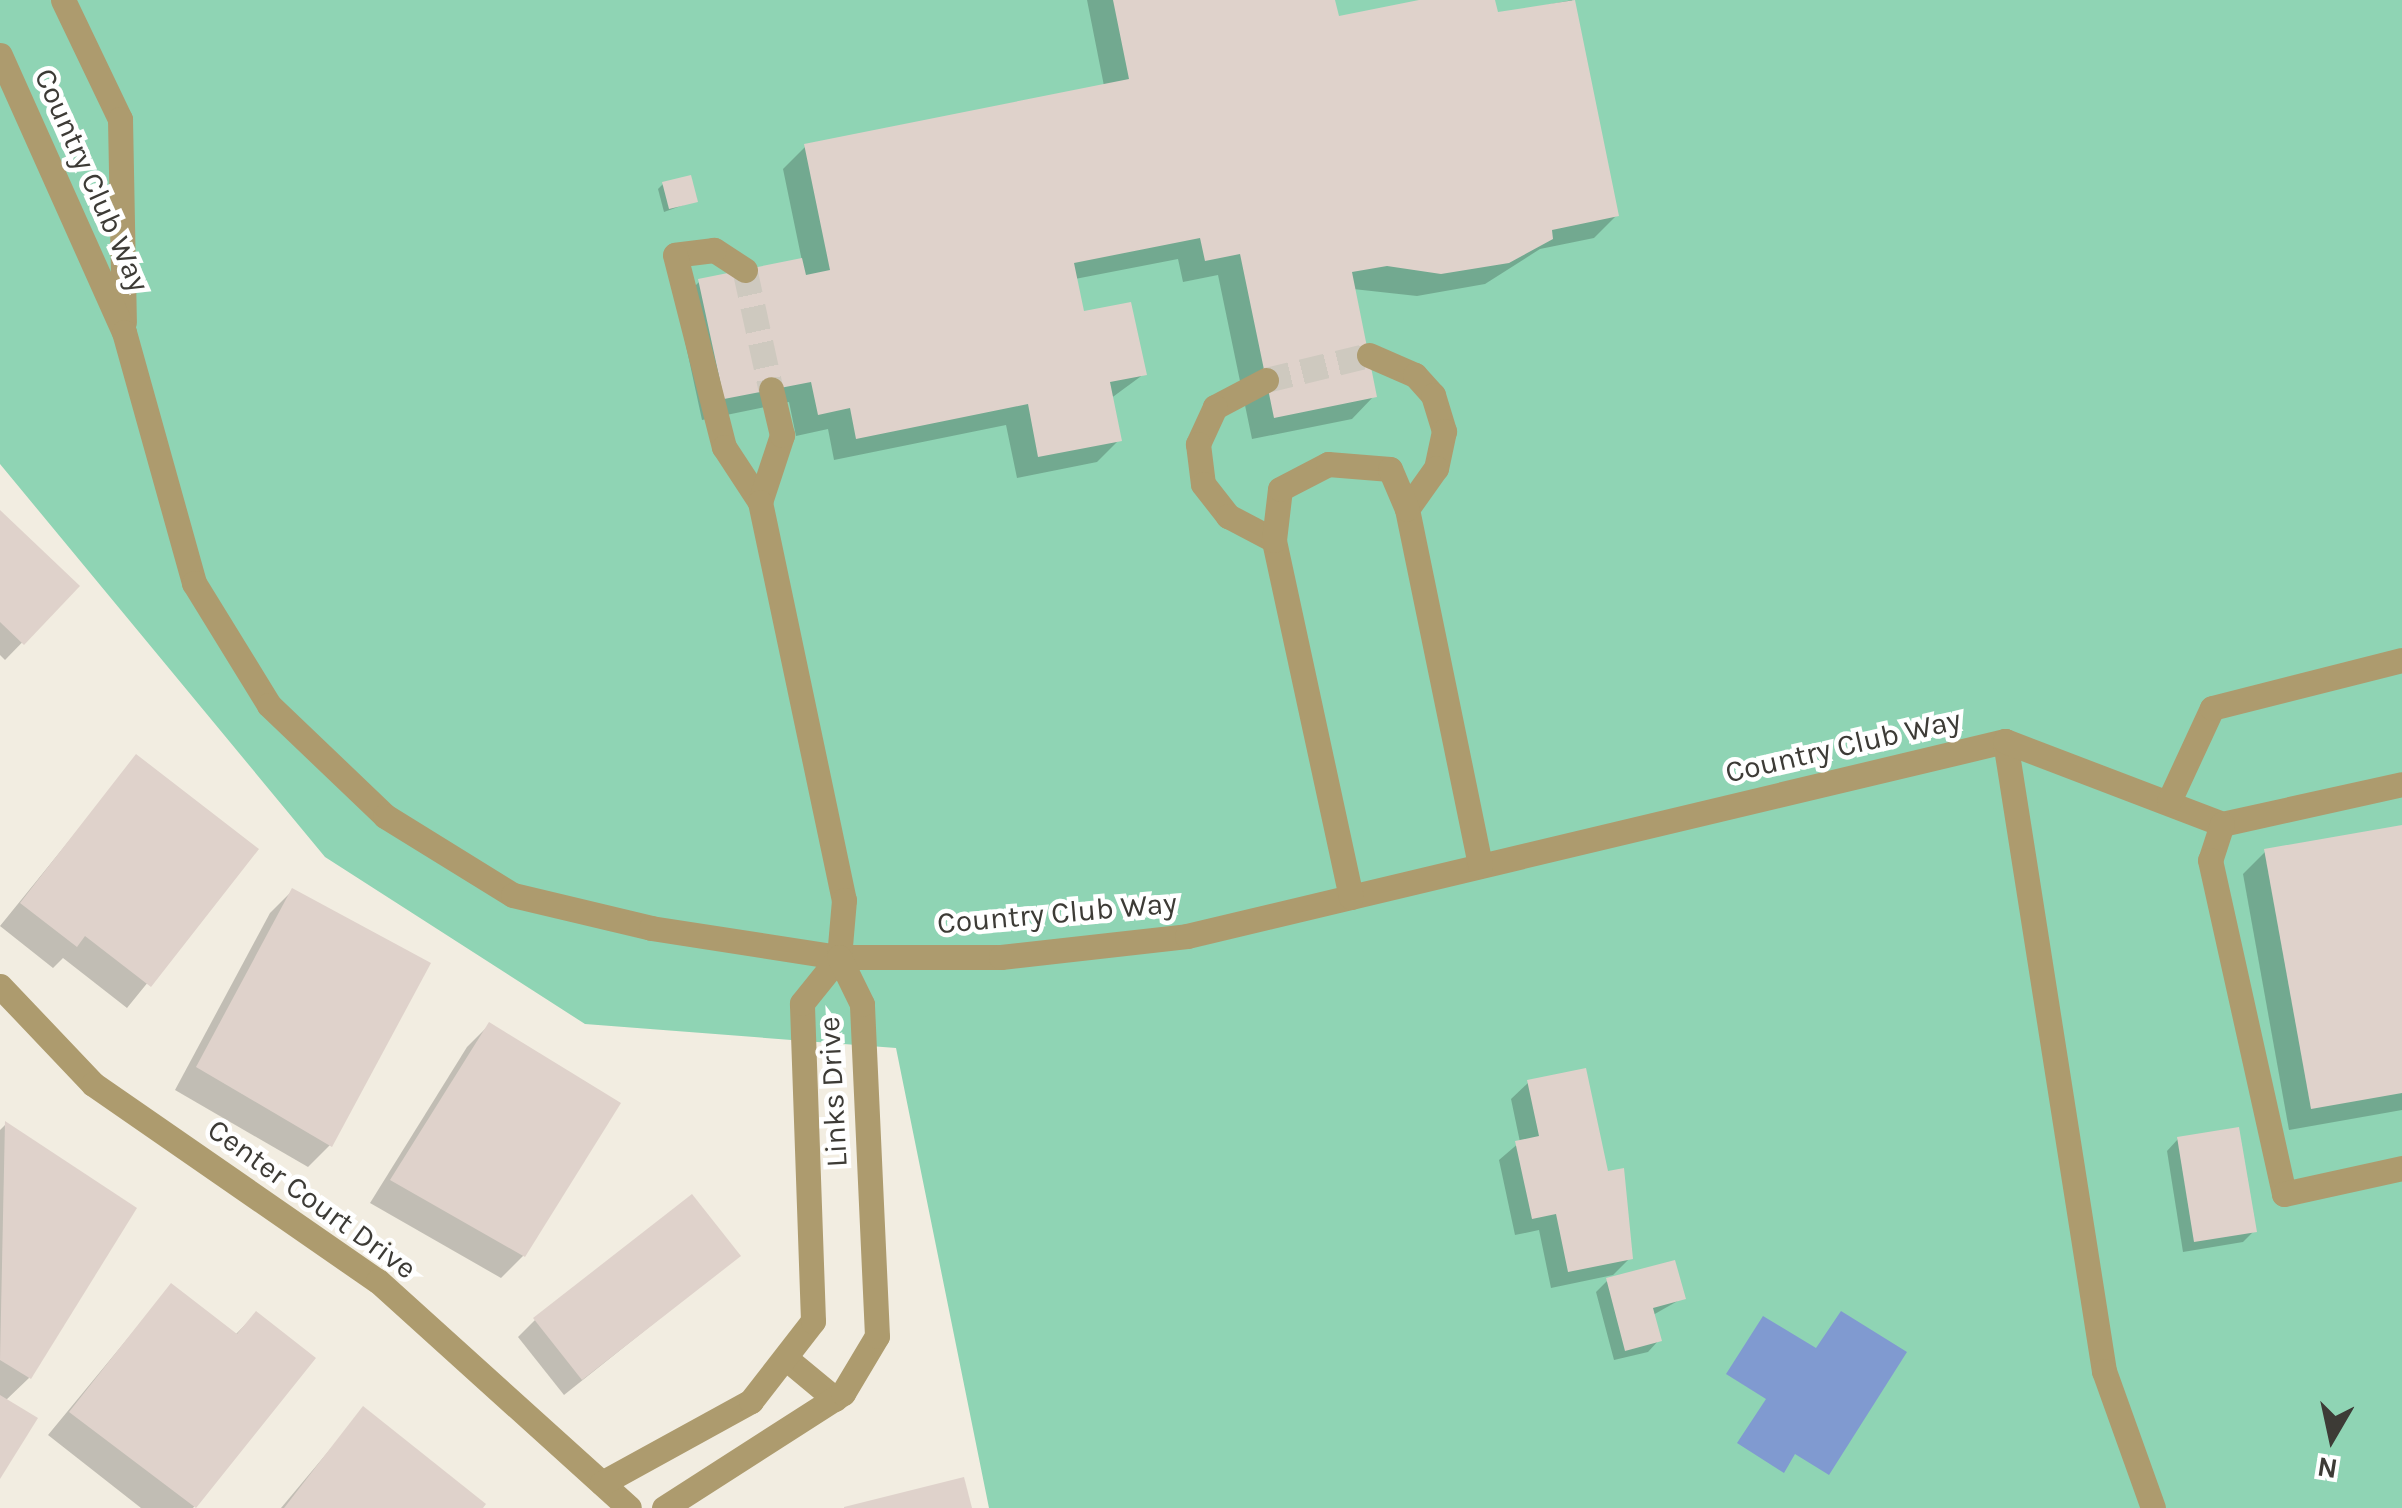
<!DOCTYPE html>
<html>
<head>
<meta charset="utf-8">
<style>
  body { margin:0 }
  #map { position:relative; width:2402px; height:1508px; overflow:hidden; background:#f2ede1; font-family:Karla,sans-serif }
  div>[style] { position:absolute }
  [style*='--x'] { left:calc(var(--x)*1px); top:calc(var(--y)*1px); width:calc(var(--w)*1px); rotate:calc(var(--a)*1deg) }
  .green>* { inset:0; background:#8fd4b4 }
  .water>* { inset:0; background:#809ad0 }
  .shadow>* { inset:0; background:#0003 }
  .building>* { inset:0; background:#dfd2cb }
  .minor-tunnel>* { height:25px; margin-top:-12.5px; transform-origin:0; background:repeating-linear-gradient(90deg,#cec9bf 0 25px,transparent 0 37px) }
  .minor>* { height:25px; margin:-12.5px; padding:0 12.5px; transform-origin:12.5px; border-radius:12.5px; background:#ad9b6e }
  span { translate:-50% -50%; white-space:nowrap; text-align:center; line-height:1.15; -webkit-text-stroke:9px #fff; paint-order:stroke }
  .street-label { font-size:30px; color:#3d3b36 }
  .north { position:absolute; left:2282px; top:1388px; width:100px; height:100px; -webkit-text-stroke:8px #fff; paint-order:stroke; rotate:189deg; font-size:28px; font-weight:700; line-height:40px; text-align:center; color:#3d3b36 }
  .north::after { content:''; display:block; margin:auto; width:35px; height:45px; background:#3d3b36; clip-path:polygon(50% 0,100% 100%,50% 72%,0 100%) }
</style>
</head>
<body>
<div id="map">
  <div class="green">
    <div style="clip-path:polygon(0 0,2402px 0,2402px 1508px,989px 1508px,896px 1048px,585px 1024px,325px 857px,0 464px)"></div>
  </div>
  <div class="water">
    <div style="clip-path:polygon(1841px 1311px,1907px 1352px,1829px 1475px,1795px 1454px,1784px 1473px,1737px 1443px,1766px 1399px,1726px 1374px,1763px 1316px,1816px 1348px)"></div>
  </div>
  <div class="shadow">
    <div style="clip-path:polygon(1087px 0,1333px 0,1337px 19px,1431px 0,1493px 0,1496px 15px,1572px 0,1617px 215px,1594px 238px,1540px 249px,1485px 284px,1417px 296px,1353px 289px,1374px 396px,1352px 419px,1252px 439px,1218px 275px,1183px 282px,1178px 259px,1075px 279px,1082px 314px,1144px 374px,1110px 399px,1119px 440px,1097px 462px,1017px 478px,1006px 425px,834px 460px,828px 429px,796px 436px,789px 402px,702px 420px,677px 304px,700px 281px,802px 261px,783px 169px,805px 147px,1104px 86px)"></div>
    <div style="clip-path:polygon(663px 184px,695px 201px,664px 212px,658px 189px)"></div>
    <div style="clip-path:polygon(0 514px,77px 586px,5px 660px,0 655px)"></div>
    <div style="clip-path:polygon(137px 757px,256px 849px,127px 1008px,63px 958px,53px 968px,0 926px)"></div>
    <div style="clip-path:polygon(2402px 827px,2402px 1110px,2289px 1130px,2243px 874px,2265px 852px)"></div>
    <div style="clip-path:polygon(292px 891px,330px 1145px,308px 1167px,175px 1090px,270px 913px)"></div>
    <div style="clip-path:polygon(489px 1025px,523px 1256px,501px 1278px,370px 1203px,467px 1047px)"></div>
    <div style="clip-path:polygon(1529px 1082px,1630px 1258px,1613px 1275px,1551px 1288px,1539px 1230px,1515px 1235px,1499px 1160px,1520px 1142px,1511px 1099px)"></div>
    <div style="clip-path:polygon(5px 1125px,29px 1378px,5px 1401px,0 1475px,0 1130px)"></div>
    <div style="clip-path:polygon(2178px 1139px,2254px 1231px,2243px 1242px,2183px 1252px,2167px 1151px)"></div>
    <div style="clip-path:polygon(738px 1256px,564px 1395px,518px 1337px,535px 1320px)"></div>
    <div style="clip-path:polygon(1608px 1280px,1683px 1298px,1653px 1315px,1659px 1340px,1648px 1352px,1614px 1360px,1596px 1292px)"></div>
    <div style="clip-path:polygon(171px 1286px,235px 1335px,256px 1314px,312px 1358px,193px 1508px,141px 1508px,48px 1435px)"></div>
    <div style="clip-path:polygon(363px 1410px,479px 1508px,281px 1508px)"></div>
  </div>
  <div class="building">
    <div style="clip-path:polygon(1113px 0,1335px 0,1339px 16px,1419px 0,1495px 0,1498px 12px,1575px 0,1619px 216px,1552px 230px,1553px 239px,1509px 263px,1441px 274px,1387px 266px,1352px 272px,1377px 397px,1274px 418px,1240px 254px,1205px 261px,1200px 238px,1074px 263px,1084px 311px,1131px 302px,1147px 375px,1110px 382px,1122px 441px,1038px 457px,1028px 404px,856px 439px,850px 408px,818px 415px,811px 382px,724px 399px,698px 279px,802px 258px,806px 275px,830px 270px,804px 144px,1129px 79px)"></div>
    <div style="clip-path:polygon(691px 175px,698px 202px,669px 209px,662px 182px)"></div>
    <div style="clip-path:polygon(0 510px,80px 586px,24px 645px,0 622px)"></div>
    <div style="clip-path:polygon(136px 754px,259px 849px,151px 987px,85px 936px,77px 947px,20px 903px)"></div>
    <div style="clip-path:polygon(2402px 825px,2402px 1093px,2311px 1109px,2264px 849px)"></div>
    <div style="clip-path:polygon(292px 888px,431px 963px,332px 1147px,196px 1067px)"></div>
    <div style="clip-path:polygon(489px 1022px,621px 1103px,525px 1257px,390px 1180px)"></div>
    <div style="clip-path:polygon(1586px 1068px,1608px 1171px,1624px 1168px,1633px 1259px,1568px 1272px,1556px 1214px,1532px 1219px,1515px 1141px,1539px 1136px,1527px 1080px)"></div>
    <div style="clip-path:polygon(5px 1121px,137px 1208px,31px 1379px,0 1360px)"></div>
    <div style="clip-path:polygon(2239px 1127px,2257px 1232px,2194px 1242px,2177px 1137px)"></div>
    <div style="clip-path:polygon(692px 1194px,741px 1256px,582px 1380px,533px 1318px)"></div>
    <div style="clip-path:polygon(1675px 1260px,1686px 1299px,1653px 1308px,1662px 1341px,1625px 1351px,1606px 1278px)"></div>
    <div style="clip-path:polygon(171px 1283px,237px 1334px,256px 1311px,316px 1358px,196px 1508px,69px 1412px)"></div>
    <div style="clip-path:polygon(0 1395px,38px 1418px,0 1479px)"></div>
    <div style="clip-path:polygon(363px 1406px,486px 1504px,483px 1508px,284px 1508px)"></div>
    <div style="clip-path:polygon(964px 1477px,972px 1508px,844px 1508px,844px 1507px)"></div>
  </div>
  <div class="minor-tunnel">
    <div style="--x:745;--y:270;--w:122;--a:77.7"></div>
    <div style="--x:1266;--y:380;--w:106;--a:-13.6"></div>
  </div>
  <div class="minor">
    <div style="--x:63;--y:0;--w:132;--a:64.4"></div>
    <div style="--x:120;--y:119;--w:203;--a:88.9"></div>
    <div style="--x:0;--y:55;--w:303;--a:65.9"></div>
    <div style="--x:124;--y:332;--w:261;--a:74.4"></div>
    <div style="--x:194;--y:583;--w:143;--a:58.4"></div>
    <div style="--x:269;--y:705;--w:161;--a:43.7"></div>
    <div style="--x:385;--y:816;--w:150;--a:31.7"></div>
    <div style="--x:513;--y:895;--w:142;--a:13.4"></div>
    <div style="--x:651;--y:928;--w:190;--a:8.8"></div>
    <div style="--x:839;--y:957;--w:162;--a:0"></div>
    <div style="--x:1001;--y:957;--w:187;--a:-6.4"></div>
    <div style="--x:1187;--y:936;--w:841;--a:-13.41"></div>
    <div style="--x:745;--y:270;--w:37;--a:-147"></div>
    <div style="--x:714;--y:250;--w:39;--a:173"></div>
    <div style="--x:675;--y:255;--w:198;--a:75.7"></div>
    <div style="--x:724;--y:447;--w:66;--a:56.8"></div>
    <div style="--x:760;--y:502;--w:71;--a:-71.8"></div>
    <div style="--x:782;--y:435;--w:47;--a:-103.4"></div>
    <div style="--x:1369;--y:355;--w:50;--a:23.5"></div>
    <div style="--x:1415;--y:375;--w:27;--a:48"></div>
    <div style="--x:1433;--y:395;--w:38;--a:73"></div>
    <div style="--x:1444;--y:431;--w:38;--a:102"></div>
    <div style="--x:1436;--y:468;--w:50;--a:125.3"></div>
    <div style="--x:1407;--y:509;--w:364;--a:78.4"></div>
    <div style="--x:1266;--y:380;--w:58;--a:152.1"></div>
    <div style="--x:1215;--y:407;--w:41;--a:114.7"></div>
    <div style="--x:1198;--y:444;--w:40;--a:82.9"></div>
    <div style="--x:1203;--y:484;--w:41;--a:52"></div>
    <div style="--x:1228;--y:516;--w:52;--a:27.6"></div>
    <div style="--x:760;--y:502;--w:407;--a:78.1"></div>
    <div style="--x:844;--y:900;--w:57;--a:95"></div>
    <div style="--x:2005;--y:741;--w:638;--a:81.07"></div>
    <div style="--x:2104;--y:1371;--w:145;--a:70.3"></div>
    <div style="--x:2005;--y:741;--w:232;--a:20.9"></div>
    <div style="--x:2222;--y:824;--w:184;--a:-12.5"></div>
    <div style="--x:2169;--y:801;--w:102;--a:-65.2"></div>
    <div style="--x:2212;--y:708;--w:196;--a:-14.2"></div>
    <div style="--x:2222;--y:824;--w:38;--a:108"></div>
    <div style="--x:2210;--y:860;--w:342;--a:77.5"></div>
    <div style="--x:2284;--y:1194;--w:121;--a:-12.4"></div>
    <div style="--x:1351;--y:897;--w:365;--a:-102.2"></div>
    <div style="--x:1274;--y:540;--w:51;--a:-83.3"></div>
    <div style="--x:1280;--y:489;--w:54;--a:-27.5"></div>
    <div style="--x:1328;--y:464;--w:62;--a:4.6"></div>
    <div style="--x:1390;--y:469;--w:43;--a:67"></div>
    <div style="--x:0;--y:986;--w:135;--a:46.5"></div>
    <div style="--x:93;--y:1084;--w:346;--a:34.7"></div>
    <div style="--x:378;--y:1281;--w:338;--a:42.1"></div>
    <div style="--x:788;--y:1360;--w:61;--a:39.7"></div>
    <div style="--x:602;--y:1483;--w:170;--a:-28.8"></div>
    <div style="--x:751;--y:1401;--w:101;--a:-52.2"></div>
    <div style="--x:813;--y:1321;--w:318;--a:-92"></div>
    <div style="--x:802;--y:1003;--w:59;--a:-51.2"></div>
    <div style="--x:664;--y:1508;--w:213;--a:-32.7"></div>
    <div style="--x:843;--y:1393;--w:66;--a:-59.2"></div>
    <div style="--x:877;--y:1336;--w:332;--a:-92.6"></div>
    <div style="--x:862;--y:1004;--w:52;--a:-116.1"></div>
  </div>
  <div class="street-label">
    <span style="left:92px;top:180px;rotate:66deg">Country Club Way</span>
    <span style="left:1843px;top:746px;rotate:-13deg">Country Club Way</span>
    <span style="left:1057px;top:913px;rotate:-5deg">Country Club Way</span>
    <span style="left:833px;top:1092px;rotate:-93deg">Links Drive</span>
    <span style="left:312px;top:1199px;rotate:36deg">Center Court Drive</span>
  </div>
  <div class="north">N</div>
</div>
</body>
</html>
